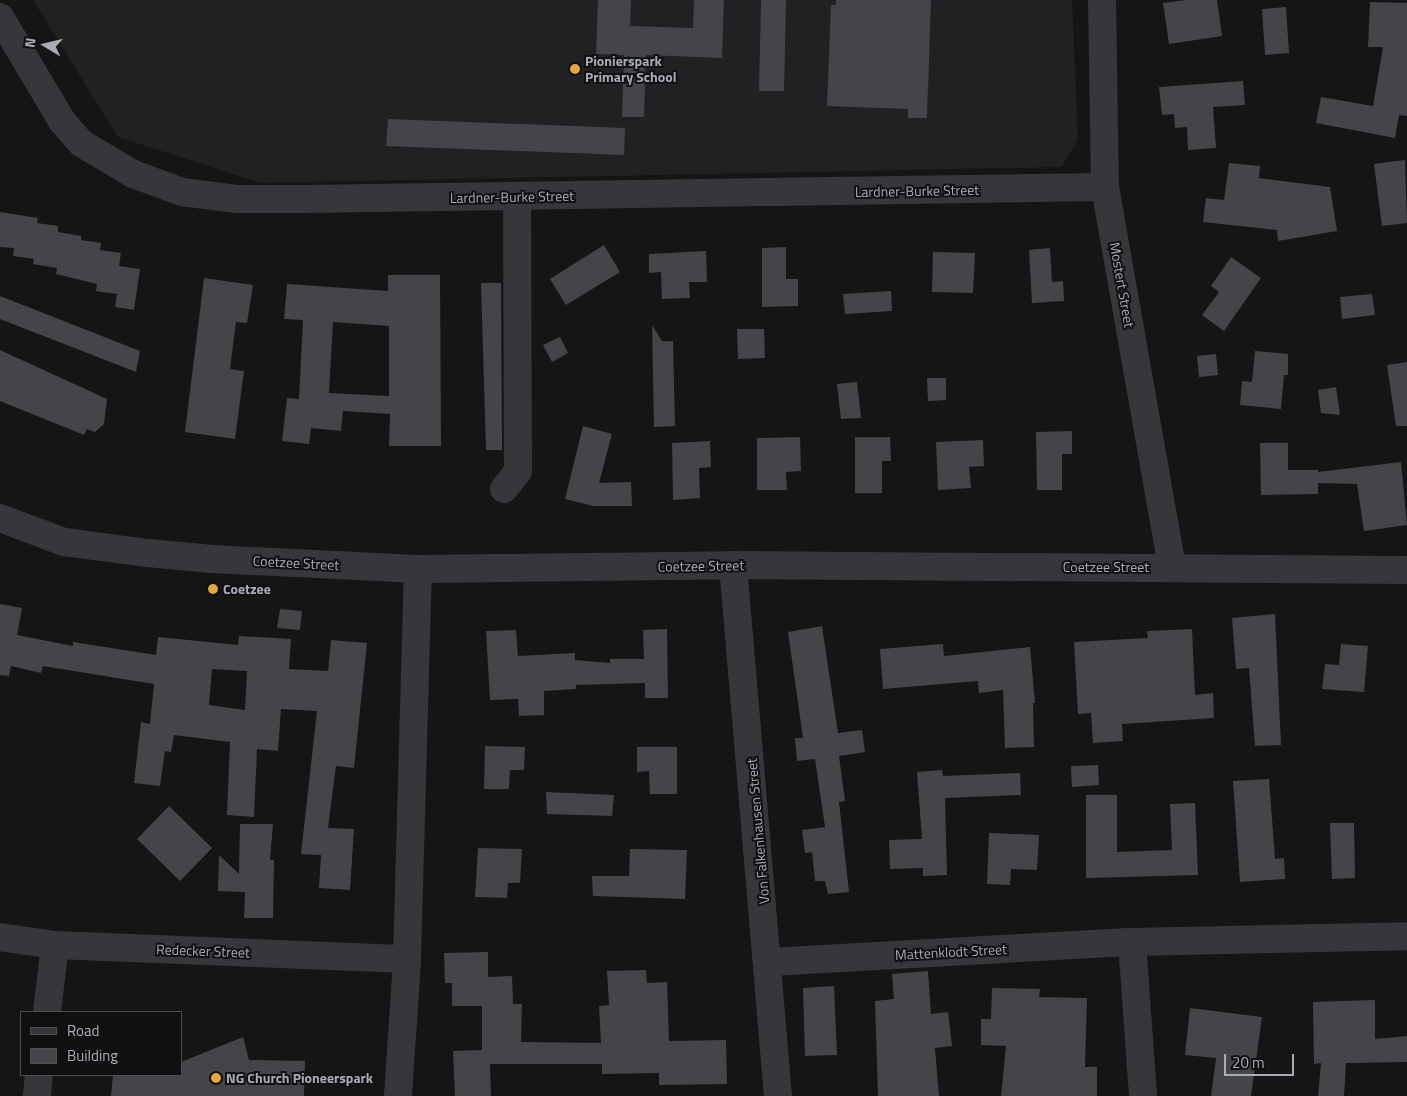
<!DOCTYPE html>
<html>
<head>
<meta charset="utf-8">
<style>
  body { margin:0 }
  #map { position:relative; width:1407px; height:1096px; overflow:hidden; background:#151516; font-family:"Titillium Web",sans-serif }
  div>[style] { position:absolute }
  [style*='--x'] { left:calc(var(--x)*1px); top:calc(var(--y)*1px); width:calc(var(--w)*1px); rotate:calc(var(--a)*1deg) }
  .built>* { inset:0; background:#212123 }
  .building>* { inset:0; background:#444549 }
  .minor>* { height:28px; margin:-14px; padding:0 14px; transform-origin:14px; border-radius:14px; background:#36373b }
  .dots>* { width:14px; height:14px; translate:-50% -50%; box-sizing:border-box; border:2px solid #101011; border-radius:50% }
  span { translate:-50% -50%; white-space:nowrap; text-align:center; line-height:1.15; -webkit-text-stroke:4px #101011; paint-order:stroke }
  .poi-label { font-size:14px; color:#a7acb6; font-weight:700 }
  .left { translate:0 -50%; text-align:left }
  .street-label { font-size:14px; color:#a7acb6 }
  .legend { position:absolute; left:20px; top:1011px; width:162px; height:65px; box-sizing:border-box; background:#101011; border:1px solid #4c4e53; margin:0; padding:6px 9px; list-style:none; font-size:15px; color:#a7acb6 }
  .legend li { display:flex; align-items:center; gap:10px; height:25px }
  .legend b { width:25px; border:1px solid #4c4e53 }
  .north { position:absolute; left:20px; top:20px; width:50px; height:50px; -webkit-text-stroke:4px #101011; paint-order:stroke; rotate:279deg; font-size:14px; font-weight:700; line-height:20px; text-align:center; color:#a7acb6 }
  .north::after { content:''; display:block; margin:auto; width:18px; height:22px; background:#a7acb6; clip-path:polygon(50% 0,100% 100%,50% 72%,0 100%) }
  .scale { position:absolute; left:1224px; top:1054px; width:70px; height:22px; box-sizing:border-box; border:2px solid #a7acb6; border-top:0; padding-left:6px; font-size:15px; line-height:18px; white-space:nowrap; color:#a7acb6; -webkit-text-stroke:4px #101011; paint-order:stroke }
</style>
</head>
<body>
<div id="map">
  <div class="built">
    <div style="clip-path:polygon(33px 0,1072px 0,1078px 140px,1061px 167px,261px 183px,118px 137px)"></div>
  </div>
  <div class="building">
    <div style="clip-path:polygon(598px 0,631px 0,630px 26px,693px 28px,694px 0,724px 0,722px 58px,646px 55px,644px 117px,622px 117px,624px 55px,596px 54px)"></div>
    <div style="clip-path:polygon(761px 0,786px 0,784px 91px,759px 91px)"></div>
    <div style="clip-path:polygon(836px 0,931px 0,927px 118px,908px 118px,908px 109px,827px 106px,831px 5px,836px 5px)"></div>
    <div style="clip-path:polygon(1186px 0,1217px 0,1222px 36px,1169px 44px,1163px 3px)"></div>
    <div style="clip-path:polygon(1370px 2px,1407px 3px,1407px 116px,1399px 115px,1395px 138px,1316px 123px,1321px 97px,1373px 106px,1383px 47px,1368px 47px)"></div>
    <div style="clip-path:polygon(1286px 7px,1289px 53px,1265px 55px,1262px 9px)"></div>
    <div style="clip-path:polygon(1243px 81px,1245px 105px,1213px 107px,1216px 148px,1188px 150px,1187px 127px,1175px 128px,1174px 114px,1162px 115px,1159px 87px)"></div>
    <div style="clip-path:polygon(388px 119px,625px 128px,624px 155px,386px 146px)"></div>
    <div style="clip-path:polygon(1405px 160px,1407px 223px,1382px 226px,1374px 164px)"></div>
    <div style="clip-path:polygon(1229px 163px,1260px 166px,1259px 178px,1330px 187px,1337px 231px,1278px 241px,1277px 230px,1203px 222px,1206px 198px,1224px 200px)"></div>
    <div style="clip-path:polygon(0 212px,38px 218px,37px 223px,58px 226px,58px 232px,81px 236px,81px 240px,101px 243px,100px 250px,121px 253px,119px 266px,140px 269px,134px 310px,115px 307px,117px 294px,96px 291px,97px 284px,56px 274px,57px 268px,33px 264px,34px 259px,13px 256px,14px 248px,0 247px)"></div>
    <div style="clip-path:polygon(604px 245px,620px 272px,566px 305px,550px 279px)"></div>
    <div style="clip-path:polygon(786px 247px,786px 279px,798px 279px,798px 306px,762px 307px,762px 248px)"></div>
    <div style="clip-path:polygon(1050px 248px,1052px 282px,1063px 281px,1064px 301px,1032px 303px,1029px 250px)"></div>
    <div style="clip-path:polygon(706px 251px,707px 282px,689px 282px,690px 298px,662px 299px,661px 272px,649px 273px,649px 254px)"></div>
    <div style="clip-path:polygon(933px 252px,975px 253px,973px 293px,932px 292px)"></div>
    <div style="clip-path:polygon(1231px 257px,1261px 278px,1224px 331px,1202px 315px,1219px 292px,1211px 286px)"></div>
    <div style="clip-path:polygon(evenodd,388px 275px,440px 275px,441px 446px,389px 446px,390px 414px,343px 411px,341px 431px,311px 428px,309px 444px,282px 441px,287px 398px,299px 399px,303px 320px,284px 319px,287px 284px,388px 291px,388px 275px,333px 322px,389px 326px,389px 396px,329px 393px,333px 322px)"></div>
    <div style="clip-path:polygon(204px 278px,253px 285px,247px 323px,236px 322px,230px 369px,244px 371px,235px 439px,185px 432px)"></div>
    <div style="clip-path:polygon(481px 283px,501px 283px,502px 450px,486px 450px)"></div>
    <div style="clip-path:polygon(891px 291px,892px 311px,845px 314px,843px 294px)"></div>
    <div style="clip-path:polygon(1372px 294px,1375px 315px,1342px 319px,1340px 297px)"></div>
    <div style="clip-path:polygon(0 296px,140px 351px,136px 372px,0 319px)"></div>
    <div style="clip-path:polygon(652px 325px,662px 341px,673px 341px,675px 426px,654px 427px)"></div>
    <div style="clip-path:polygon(737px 329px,764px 329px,765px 358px,738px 359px)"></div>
    <div style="clip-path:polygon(560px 337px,568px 353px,552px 362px,543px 345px)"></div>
    <div style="clip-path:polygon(0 350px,107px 399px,104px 424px,95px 432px,87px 429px,84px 435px,0 401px)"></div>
    <div style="clip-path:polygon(1255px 351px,1288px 354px,1288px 375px,1284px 375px,1281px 409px,1240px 405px,1242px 381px,1252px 382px)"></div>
    <div style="clip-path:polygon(1216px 354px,1218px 375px,1199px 377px,1197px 356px)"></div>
    <div style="clip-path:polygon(1407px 362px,1407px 426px,1396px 426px,1387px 365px)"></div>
    <div style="clip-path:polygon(927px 378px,946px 378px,946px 400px,928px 401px)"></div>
    <div style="clip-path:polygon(857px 382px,861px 418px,841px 419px,837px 384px)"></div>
    <div style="clip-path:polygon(1336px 387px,1340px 415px,1321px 413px,1318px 390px)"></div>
    <div style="clip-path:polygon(583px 426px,612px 434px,599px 483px,631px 482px,632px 506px,593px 506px,565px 499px)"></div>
    <div style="clip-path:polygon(1072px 431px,1072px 454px,1062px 454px,1062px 490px,1037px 490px,1036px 432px)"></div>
    <div style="clip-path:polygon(800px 437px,801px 471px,786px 472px,787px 490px,757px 490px,757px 438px)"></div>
    <div style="clip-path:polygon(855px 437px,890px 437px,891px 461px,882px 461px,882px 493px,855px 493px)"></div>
    <div style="clip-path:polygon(983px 440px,984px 466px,969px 467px,971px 488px,938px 490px,936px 442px)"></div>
    <div style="clip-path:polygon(710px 441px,711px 467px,699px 468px,700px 498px,673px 500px,672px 443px)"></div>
    <div style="clip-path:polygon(1260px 443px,1288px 443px,1288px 470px,1318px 470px,1318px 472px,1401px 462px,1407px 525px,1364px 531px,1357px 484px,1318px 483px,1318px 494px,1261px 495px)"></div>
    <div style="clip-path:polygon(evenodd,0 604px,22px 608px,17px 635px,73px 646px,73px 642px,156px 655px,158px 637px,238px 645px,239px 636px,291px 639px,289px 669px,328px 671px,331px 640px,367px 643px,354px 768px,336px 766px,328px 828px,354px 829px,350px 890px,319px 888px,321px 855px,301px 854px,317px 711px,281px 709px,278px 751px,257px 749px,254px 817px,227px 815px,230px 742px,174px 735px,171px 752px,165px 751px,160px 786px,134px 783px,141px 722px,150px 724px,154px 684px,43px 666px,41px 673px,11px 666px,9px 676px,0 675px,0 604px,212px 669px,247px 671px,245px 710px,209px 705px,212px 669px)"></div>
    <div style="clip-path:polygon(280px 609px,302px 611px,300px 630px,277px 628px)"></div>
    <div style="clip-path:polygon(1275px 614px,1281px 745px,1255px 746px,1249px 668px,1236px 669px,1232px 618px)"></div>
    <div style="clip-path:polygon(822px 626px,838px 733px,862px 730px,865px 752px,839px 756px,845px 801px,839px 802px,849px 892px,828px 894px,825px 881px,815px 881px,812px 852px,805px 853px,802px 830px,825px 827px,815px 759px,797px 761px,795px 738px,803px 738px,788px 632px)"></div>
    <div style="clip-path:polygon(667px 629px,668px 698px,645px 698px,645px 683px,576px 685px,576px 689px,544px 691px,544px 715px,519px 716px,518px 699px,490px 700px,486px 631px,516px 630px,518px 656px,575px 653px,575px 660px,610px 663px,610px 659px,644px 659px,643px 630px)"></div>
    <div style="clip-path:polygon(1192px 629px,1195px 695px,1213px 693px,1214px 718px,1122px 724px,1123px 741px,1093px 743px,1091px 713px,1078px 714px,1074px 642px,1148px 638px,1147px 631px)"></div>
    <div style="clip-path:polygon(943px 644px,944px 656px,1030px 647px,1035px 703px,1033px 703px,1034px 747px,1005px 748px,1003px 690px,979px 693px,978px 681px,883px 689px,880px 649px)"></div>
    <div style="clip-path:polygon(1341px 644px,1368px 646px,1364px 692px,1322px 689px,1325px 664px,1339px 665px)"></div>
    <div style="clip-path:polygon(485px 746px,525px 747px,524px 770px,510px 770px,509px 789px,484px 789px)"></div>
    <div style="clip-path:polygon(637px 747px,677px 747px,677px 794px,650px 794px,649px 771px,637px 772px)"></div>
    <div style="clip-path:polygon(1098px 765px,1099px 785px,1072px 787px,1071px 766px)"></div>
    <div style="clip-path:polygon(942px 770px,943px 776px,1020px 773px,1021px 795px,945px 798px,947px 875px,923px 876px,923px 868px,890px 869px,889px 840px,922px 839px,917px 772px)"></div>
    <div style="clip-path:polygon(1269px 779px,1275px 859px,1284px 858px,1285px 879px,1240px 882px,1233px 781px)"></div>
    <div style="clip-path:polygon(546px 792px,614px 795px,612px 816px,547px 814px)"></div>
    <div style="clip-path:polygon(1086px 795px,1117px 795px,1117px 852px,1172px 850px,1170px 804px,1195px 803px,1198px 875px,1086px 878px)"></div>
    <div style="clip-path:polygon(169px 806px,212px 848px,180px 881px,137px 839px)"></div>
    <div style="clip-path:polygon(1330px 823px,1354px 823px,1355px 878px,1332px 879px)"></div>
    <div style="clip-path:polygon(240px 824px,273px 824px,270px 860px,274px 860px,273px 918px,244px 918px,245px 892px,218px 891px,219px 855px,239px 874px)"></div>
    <div style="clip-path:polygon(989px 833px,1039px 835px,1037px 870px,1011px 869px,1010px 885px,987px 884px)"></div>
    <div style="clip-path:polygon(478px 848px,522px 849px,520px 883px,508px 883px,507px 898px,475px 897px)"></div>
    <div style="clip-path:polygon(630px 849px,687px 850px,685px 899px,593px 896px,592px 876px,629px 876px)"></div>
    <div style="clip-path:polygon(488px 952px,488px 977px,512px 976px,513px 1004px,522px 1004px,521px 1042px,601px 1043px,599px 1006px,609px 1005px,607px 971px,646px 970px,647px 983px,667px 982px,669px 1041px,726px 1040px,727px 1084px,659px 1085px,659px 1073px,602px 1074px,602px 1064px,490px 1064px,491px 1096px,455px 1096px,453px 1051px,482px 1050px,482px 1006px,452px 1006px,452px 983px,445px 983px,444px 953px)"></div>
    <div style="clip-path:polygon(928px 971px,931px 1014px,948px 1012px,952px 1046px,935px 1048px,939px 1096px,878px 1096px,875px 1001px,894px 999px,892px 974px)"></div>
    <div style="clip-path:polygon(834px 986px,837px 1055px,805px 1056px,803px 988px)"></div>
    <div style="clip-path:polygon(992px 988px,1040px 989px,1039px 997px,1087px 998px,1085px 1067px,1097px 1067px,1097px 1096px,1001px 1096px,1006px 1046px,981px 1045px,981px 1019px,991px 1019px)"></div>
    <div style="clip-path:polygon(1375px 1000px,1375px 1039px,1407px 1036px,1407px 1062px,1346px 1063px,1344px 1096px,1318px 1096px,1321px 1063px,1314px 1064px,1313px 1002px)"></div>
    <div style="clip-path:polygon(1190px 1008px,1262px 1017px,1251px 1096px,1211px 1096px,1216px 1058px,1185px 1055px)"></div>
    <div style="clip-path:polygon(243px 1037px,249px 1060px,305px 1061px,304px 1096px,111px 1096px,113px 1075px,181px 1075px,181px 1062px)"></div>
  </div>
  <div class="minor">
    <div style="--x:1102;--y:0;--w:187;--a:89.1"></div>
    <div style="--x:1105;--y:187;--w:386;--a:80"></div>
    <div style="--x:0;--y:17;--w:121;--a:59.2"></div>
    <div style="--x:62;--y:121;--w:29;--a:49"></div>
    <div style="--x:81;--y:143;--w:61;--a:30.8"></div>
    <div style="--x:133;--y:174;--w:52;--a:20.2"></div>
    <div style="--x:182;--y:192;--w:55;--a:7.3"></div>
    <div style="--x:237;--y:199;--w:67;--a:0"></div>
    <div style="--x:304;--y:199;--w:801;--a:-0.86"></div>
    <div style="--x:504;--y:489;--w:23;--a:-52"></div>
    <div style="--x:518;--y:471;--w:273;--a:-90.2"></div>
    <div style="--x:0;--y:518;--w:68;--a:20.6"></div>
    <div style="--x:64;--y:542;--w:85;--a:7.5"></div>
    <div style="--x:148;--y:553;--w:64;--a:5.4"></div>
    <div style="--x:212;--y:559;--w:206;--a:2.8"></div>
    <div style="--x:418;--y:569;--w:315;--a:-0.7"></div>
    <div style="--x:733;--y:565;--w:674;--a:0.43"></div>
    <div style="--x:733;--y:565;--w:533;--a:85.16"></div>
    <div style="--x:0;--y:937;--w:56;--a:8.3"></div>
    <div style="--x:55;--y:945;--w:352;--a:2.3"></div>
    <div style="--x:1132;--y:942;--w:154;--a:85.9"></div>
    <div style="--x:770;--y:962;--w:363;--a:-3.2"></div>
    <div style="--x:1132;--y:942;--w:275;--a:-1.2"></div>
    <div style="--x:47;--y:1012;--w:67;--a:-83.2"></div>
    <div style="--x:37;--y:1096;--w:21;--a:-85"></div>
    <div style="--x:398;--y:1096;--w:137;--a:-86.2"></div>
    <div style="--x:407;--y:959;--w:390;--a:-88.4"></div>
  </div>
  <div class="dots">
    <div style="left:575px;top:69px;background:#e5a73e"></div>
    <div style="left:213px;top:589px;background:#e5a73e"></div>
    <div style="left:216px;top:1078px;background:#e5a73e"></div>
  </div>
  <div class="poi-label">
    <span class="left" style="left:585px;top:69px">Pionierspark<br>Primary School</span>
    <span class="left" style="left:223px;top:589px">Coetzee</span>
    <span class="left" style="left:226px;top:1078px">NG Church Pioneerspark</span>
  </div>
  <div class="street-label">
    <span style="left:917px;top:191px;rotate:-1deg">Lardner-Burke Street</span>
    <span style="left:512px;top:197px;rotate:-1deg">Lardner-Burke Street</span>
    <span style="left:1122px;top:285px;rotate:80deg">Mostert Street</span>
    <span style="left:296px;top:563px;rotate:3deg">Coetzee Street</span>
    <span style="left:701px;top:566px;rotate:-1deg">Coetzee Street</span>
    <span style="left:1106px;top:567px">Coetzee Street</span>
    <span style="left:758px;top:831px;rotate:-95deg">Von Falkenhausen Street</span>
    <span style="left:203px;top:951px;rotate:2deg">Redecker Street</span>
    <span style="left:951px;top:952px;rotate:-3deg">Mattenklodt Street</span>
  </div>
  <ul class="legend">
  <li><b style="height:6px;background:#36373b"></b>Road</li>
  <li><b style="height:14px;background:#444549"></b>Building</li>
  </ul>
  <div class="north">N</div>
  <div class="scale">20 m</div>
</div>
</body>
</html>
